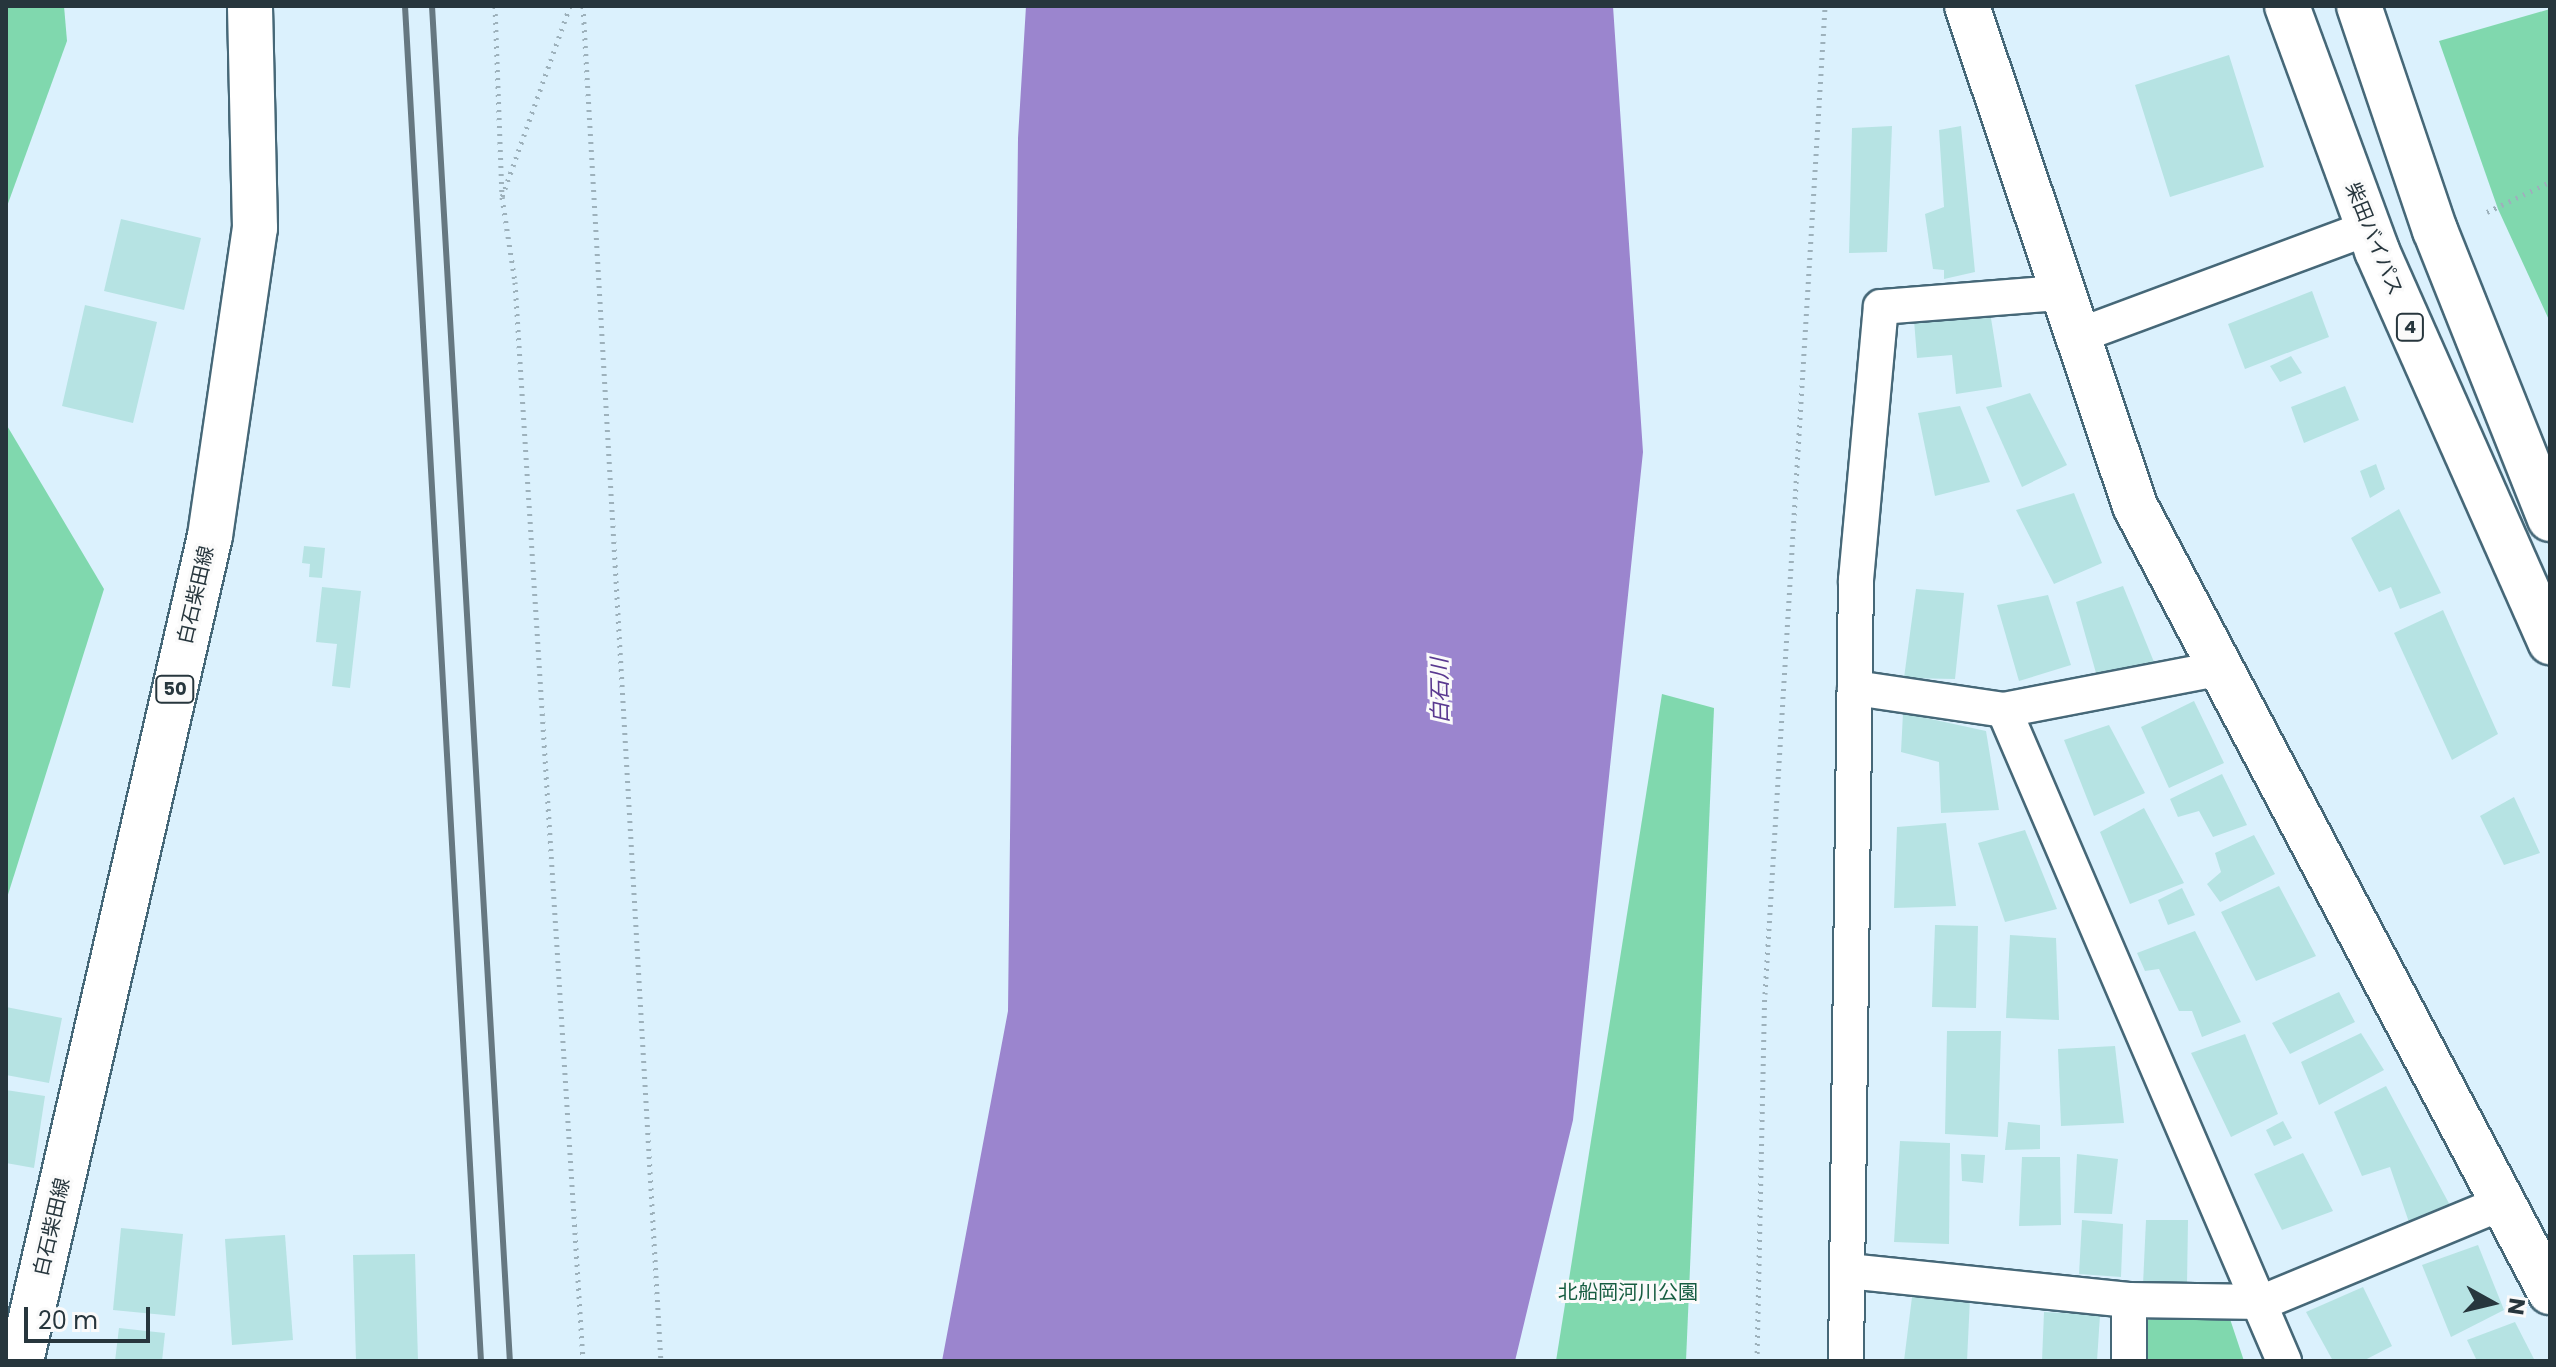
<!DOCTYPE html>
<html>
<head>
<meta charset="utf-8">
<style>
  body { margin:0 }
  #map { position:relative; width:2556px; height:1367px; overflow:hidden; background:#dbf1fd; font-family:Poppins,"Noto Sans JP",sans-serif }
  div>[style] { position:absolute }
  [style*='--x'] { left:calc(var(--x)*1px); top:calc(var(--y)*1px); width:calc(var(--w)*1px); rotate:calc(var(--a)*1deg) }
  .green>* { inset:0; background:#80d8ae }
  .water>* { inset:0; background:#9b85ce }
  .building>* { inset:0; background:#b6e3e3 }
  .path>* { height:5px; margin-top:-2.5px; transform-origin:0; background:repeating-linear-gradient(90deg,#9db1bb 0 2px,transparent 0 8px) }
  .roads { filter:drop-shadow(2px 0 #466878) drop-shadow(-2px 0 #466878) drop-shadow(0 2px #466878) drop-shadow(0 -2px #466878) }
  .minor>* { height:34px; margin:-17px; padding:0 17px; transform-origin:17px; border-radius:17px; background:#fff }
  .tertiary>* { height:44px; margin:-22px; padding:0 22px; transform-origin:22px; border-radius:22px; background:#fff }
  .primary>* { height:44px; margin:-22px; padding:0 22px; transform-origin:22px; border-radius:22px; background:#fff }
  .trunk>* { height:44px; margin:-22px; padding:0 22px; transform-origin:22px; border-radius:22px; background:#fff }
  .rail>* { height:6px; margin:-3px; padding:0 3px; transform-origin:3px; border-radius:3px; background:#667881 }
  span { translate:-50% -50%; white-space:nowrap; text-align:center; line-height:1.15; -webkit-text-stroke:6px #fafafa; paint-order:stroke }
  .shield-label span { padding:2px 6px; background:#fafafa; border:2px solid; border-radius:6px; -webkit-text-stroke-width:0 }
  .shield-label { font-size:18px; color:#27363d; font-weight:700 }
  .street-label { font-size:20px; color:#27363d }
  .park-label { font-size:20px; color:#165d41 }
  .water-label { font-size:22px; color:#593890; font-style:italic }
  .frame { position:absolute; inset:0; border:8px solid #27363d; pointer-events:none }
  .north { position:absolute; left:2452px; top:1263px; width:80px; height:80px; -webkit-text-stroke:6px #fafafa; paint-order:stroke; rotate:98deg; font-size:22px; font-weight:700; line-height:32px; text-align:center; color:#27363d }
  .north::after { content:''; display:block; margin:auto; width:28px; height:36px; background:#27363d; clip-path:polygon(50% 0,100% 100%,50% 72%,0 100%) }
  .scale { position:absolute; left:24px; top:1307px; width:126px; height:36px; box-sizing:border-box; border:4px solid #27363d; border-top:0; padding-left:10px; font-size:24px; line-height:28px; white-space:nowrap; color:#27363d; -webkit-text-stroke:6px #fafafa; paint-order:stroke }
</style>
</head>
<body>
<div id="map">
  <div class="green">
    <div style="clip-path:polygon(6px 6px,64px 6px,67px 41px,6px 209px)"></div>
    <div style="clip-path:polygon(2550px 9px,2550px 322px,2498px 209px,2439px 41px)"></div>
    <div style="clip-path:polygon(6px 424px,104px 589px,6px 901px)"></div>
    <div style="clip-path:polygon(1662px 694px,1714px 708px,1686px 1361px,1556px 1361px)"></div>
    <div style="clip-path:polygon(2229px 1316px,2244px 1361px,2140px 1361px,2141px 1320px)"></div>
  </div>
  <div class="water">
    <div style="clip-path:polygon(1026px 6px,1613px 6px,1643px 452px,1573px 1120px,1515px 1361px,942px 1361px,1008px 1011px,1018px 138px)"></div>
  </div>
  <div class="building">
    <div style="clip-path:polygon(2229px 55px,2264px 167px,2170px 197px,2135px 85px)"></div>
    <div style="clip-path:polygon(1892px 126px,1887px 252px,1849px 253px,1852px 128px)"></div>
    <div style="clip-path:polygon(1961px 126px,1975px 272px,1944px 279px,1944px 270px,1933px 269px,1925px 214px,1944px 207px,1939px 130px)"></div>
    <div style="clip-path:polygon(121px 219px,201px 238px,184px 310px,104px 291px)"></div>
    <div style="clip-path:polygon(2312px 291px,2329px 337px,2245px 369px,2228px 324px)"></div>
    <div style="clip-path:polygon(85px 305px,157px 322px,133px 423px,62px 406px)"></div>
    <div style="clip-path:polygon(1990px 312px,2002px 387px,1956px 394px,1952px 355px,1917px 358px,1914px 320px)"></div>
    <div style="clip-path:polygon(2291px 356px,2302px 373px,2280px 382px,2270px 366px)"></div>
    <div style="clip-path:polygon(2345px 386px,2359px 420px,2304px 443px,2291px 407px)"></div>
    <div style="clip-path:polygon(2030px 393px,2067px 465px,2022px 487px,1986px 407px)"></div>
    <div style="clip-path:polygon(1960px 406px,1990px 482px,1935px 496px,1918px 413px)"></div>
    <div style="clip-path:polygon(2376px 464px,2385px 489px,2370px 498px,2360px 471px)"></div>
    <div style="clip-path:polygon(2074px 493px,2102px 563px,2054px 584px,2016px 510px)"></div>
    <div style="clip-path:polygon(2399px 509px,2441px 593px,2400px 609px,2391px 587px,2379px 592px,2351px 538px)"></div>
    <div style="clip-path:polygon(304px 546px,325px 548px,322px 578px,309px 577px,310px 564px,302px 563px)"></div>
    <div style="clip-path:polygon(2123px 586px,2154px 662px,2096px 673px,2076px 602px)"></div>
    <div style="clip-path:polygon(322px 587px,361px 591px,350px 688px,332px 686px,337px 644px,316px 642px)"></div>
    <div style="clip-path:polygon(1916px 589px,1964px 593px,1955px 679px,1904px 678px)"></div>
    <div style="clip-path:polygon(2048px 595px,2071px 665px,2019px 681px,1997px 605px)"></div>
    <div style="clip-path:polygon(2443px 610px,2498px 734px,2452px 760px,2394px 633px)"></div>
    <div style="clip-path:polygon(2194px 701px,2224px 763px,2169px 788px,2141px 727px)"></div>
    <div style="clip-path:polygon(1903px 713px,1986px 731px,1999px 810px,1941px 813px,1939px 762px,1901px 752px)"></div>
    <div style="clip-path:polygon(2109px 725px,2145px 793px,2094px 816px,2064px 740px)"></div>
    <div style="clip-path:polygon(2222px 774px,2247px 825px,2213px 837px,2199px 811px,2178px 817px,2170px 799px)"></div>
    <div style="clip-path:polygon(2514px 797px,2540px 853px,2504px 865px,2480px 816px)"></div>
    <div style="clip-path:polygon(2144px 808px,2184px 883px,2130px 904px,2100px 832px)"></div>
    <div style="clip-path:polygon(1946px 823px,1956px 906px,1894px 908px,1897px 827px)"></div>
    <div style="clip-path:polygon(2025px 830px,2057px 909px,2005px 922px,1978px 843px)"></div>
    <div style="clip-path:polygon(2254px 835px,2275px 874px,2220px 902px,2207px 884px,2221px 872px,2215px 853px)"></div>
    <div style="clip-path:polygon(2279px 886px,2316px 956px,2256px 981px,2221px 912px)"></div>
    <div style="clip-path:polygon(2182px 888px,2195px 915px,2168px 925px,2158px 900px)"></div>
    <div style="clip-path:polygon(1935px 925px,1978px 926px,1976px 1008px,1932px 1007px)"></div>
    <div style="clip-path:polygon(2195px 931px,2241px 1022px,2202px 1037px,2192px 1011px,2179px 1011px,2159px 969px,2145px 971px,2137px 953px)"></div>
    <div style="clip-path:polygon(2010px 935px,2056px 938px,2059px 1020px,2006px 1018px)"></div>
    <div style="clip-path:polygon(2339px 992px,2355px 1022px,2290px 1054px,2272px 1023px)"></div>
    <div style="clip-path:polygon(6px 1007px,62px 1018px,49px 1083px,6px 1075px)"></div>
    <div style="clip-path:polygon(1947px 1031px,2001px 1031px,1998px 1137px,1945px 1134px)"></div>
    <div style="clip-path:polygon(2361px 1033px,2384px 1070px,2319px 1105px,2301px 1062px)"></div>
    <div style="clip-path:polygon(2245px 1034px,2278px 1114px,2231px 1137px,2191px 1053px)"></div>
    <div style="clip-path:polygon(2115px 1046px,2124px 1123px,2061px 1126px,2058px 1049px)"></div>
    <div style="clip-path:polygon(2386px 1086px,2452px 1209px,2412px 1231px,2390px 1167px,2362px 1176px,2334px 1112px)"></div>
    <div style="clip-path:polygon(6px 1090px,45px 1096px,34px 1168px,6px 1163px)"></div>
    <div style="clip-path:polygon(2283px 1121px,2292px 1138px,2274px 1146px,2266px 1130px)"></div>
    <div style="clip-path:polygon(2008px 1122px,2040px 1125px,2040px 1149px,2005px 1150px)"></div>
    <div style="clip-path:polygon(1900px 1141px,1950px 1143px,1949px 1244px,1894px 1242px)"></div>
    <div style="clip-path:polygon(2303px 1153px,2333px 1211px,2282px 1230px,2254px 1174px)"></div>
    <div style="clip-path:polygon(1961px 1154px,1985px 1155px,1983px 1183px,1962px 1181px)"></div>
    <div style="clip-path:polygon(2077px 1154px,2118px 1159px,2112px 1214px,2074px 1213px)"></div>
    <div style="clip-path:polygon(2022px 1157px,2060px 1157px,2061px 1225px,2019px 1226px)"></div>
    <div style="clip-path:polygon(2082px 1220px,2123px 1224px,2121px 1277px,2079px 1274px)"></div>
    <div style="clip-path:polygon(2146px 1220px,2188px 1220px,2187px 1284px,2143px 1285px)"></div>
    <div style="clip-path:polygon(121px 1228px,183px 1234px,175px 1316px,113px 1310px)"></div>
    <div style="clip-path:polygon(285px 1235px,293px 1340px,232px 1345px,225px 1239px)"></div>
    <div style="clip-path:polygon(2478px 1245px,2504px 1310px,2451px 1337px,2422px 1265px)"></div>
    <div style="clip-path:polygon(415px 1254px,418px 1361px,356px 1361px,353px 1255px)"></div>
    <div style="clip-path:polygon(2363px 1287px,2392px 1346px,2363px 1361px,2333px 1361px,2306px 1312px)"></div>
    <div style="clip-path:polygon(1913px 1289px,1970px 1298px,1967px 1361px,1904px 1361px)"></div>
    <div style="clip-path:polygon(2044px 1312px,2100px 1315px,2097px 1361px,2042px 1361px)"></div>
    <div style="clip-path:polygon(2515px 1322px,2535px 1361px,2477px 1361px,2467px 1340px)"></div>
    <div style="clip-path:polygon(119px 1328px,165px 1333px,162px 1361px,115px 1361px)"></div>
  </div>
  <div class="path">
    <div style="--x:495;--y:6;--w:187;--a:87.9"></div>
    <div style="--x:570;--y:6;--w:203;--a:109.6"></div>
    <div style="--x:502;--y:197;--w:86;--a:81.3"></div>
    <div style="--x:515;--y:282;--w:1081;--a:86.39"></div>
    <div style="--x:583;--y:6;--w:1357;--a:86.71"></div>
    <div style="--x:2487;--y:212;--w:70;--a:-25.5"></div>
    <div style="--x:1757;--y:1361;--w:367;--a:-88.8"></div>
    <div style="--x:1765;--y:994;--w:990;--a:-86.52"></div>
  </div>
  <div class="roads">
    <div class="minor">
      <div style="--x:2075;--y:337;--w:313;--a:-20.4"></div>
      <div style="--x:2222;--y:668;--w:222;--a:169.1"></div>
      <div style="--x:2004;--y:710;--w:709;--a:66.73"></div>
      <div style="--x:1855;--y:688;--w:151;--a:8.4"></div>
      <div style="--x:1848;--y:1271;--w:282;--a:5.9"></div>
      <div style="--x:2129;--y:1300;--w:134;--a:0.9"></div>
      <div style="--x:2263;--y:1302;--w:259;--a:-22.5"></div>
      <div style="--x:2129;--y:1300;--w:61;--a:90"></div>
      <div style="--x:1846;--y:1361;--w:781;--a:-89.27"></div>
      <div style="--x:1856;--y:580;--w:274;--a:-84.8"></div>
      <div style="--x:1881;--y:307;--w:180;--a:-4.5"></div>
    </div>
    <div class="tertiary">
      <div style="--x:1967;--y:6;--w:527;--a:71.43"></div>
      <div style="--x:2135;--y:506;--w:889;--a:62.17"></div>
    </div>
    <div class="primary">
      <div style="--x:21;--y:1361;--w:846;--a:-77.1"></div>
      <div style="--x:210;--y:536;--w:311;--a:-81.7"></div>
      <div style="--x:255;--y:228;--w:222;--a:-91.3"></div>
    </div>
    <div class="trunk">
      <div style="--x:2287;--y:6;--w:261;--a:69.8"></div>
      <div style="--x:2377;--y:251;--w:428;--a:66.1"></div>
      <div style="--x:2359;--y:6;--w:237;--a:71.3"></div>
      <div style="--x:2435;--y:230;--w:311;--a:68.3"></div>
    </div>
  </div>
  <div class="rail">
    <div style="--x:405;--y:6;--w:1357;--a:86.79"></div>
    <div style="--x:432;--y:6;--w:1357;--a:86.71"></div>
  </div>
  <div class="shield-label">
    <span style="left:2410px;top:327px">4</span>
    <span style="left:175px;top:689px">50</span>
  </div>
  <div class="street-label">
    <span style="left:2374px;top:239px;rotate:68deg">柴田バイパス</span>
    <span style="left:196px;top:595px;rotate:-77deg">白石柴田線</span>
    <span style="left:52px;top:1227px;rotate:-77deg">白石柴田線</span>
  </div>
  <div class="park-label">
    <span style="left:1628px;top:1292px">北船岡河川公園</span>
  </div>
  <div class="water-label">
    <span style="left:1440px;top:691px;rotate:-91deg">白石川</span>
  </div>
  <div class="frame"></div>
  <div class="north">N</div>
  <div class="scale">20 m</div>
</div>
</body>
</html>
